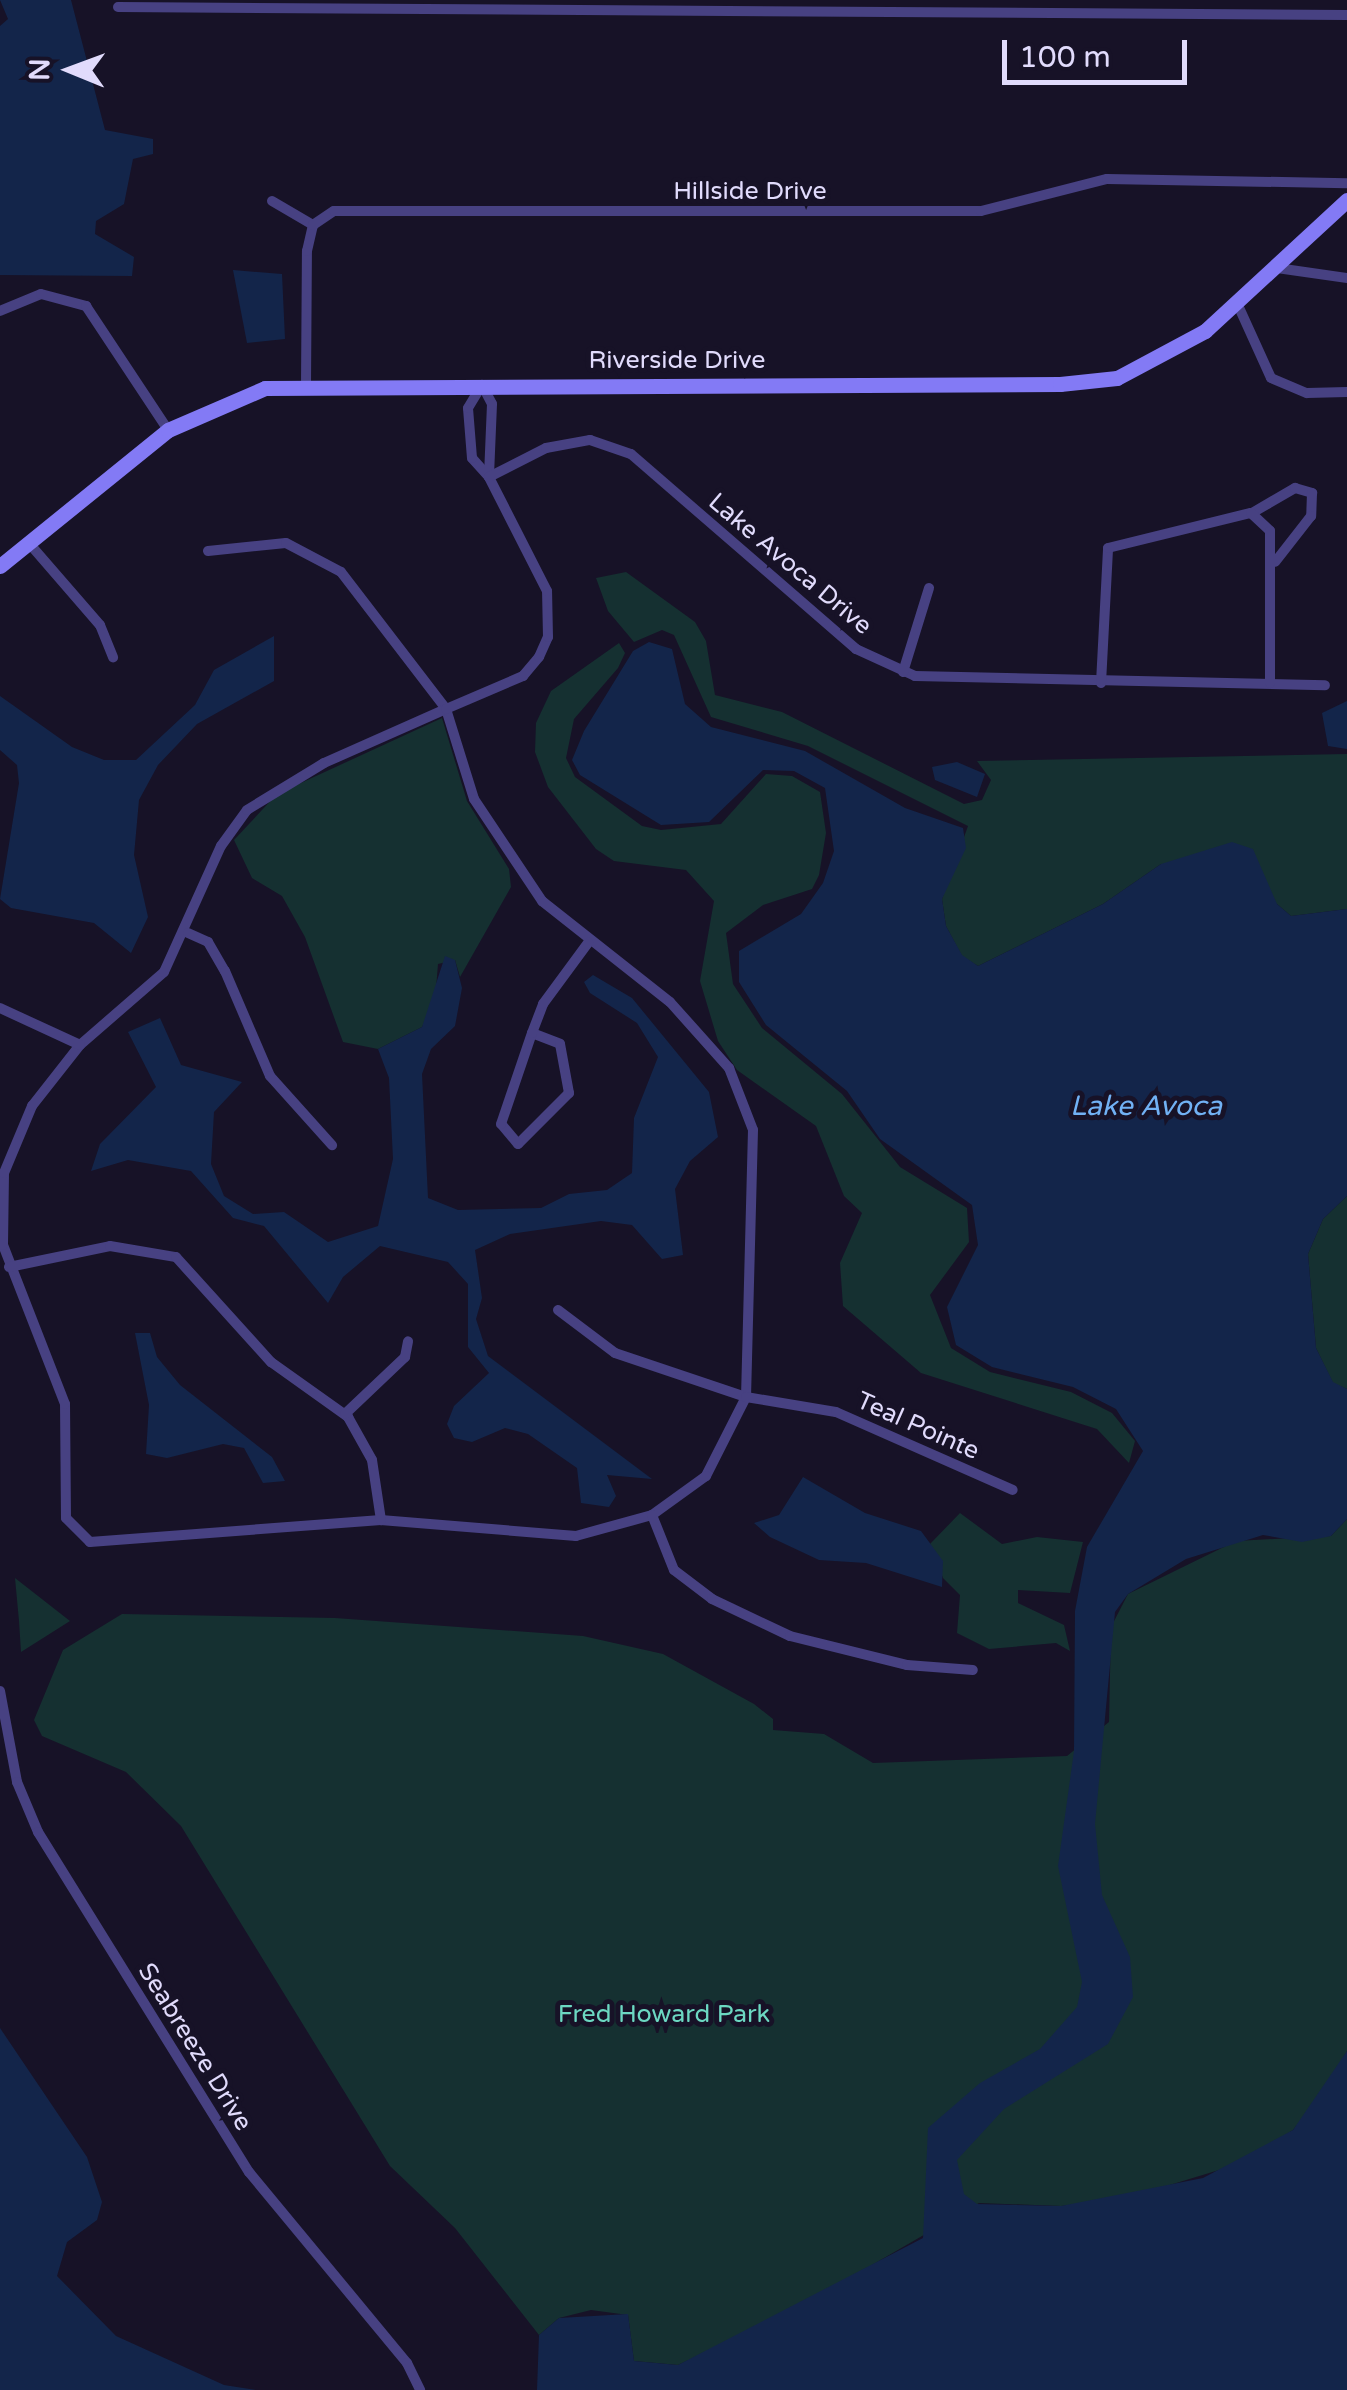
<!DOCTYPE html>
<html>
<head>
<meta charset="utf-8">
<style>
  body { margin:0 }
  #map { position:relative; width:1347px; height:2390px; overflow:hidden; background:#171227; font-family:"Varela Round",sans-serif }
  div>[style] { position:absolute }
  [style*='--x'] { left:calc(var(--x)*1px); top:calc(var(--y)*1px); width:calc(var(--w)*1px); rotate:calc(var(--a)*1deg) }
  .green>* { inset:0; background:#153031 }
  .water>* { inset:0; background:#13254a }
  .street>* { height:10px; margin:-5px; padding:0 5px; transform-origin:5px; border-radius:5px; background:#474182 }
  .secondary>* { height:15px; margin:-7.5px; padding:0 7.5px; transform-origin:7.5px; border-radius:7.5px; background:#837af5 }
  span { translate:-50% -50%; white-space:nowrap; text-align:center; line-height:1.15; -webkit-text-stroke:10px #171227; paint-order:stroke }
  .street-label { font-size:25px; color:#e1dbfc }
  .park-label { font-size:25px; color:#6cd8c2 }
  .water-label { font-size:28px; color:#71b1f4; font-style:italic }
  .north { position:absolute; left:20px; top:20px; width:100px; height:100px; -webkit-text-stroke:8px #171227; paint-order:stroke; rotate:271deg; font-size:28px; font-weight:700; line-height:40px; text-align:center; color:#e1dbfc }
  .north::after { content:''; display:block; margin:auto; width:35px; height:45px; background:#e1dbfc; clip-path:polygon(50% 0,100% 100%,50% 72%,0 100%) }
  .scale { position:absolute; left:1002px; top:40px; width:185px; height:45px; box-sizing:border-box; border:5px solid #e1dbfc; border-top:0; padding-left:12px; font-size:30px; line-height:35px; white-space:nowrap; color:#e1dbfc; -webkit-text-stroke:8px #171227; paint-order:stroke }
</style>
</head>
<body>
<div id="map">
  <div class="green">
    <div style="clip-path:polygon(626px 572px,695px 622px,706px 641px,715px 695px,782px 712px,964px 804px,982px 800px,991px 780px,977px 761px,1347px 754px,1347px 909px,1291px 916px,1277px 904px,1161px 864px,1103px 904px,978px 966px,962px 956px,946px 926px,942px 899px,968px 826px,808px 746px,711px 717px,674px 635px,662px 630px,634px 642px,608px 611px,596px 578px)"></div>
    <div style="clip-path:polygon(619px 643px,625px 653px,618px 668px,574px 719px,566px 758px,575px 777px,642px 826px,661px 830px,721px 824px,766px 774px,792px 776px,820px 792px,826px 833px,819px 875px,812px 889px,763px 905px,726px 933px,733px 984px,762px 1028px,842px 1094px,900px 1167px,967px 1208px,969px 1242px,930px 1295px,951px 1348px,990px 1372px,1071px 1392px,1112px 1413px,1135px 1441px,1129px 1463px,1097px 1429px,921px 1373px,843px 1306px,840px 1263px,862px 1213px,844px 1196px,816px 1126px,737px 1070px,718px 1041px,700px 981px,714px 901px,686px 870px,614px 861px,596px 849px,548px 787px,535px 752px,536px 723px,551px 691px)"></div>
    <div style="clip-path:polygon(442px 718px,467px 801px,509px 869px,511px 887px,460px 977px,455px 960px,438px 964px,435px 1001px,422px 1027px,378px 1049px,343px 1042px,305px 937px,282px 896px,252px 878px,234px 840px,277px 794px)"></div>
    <div style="clip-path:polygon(1347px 1196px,1347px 1389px,1333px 1383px,1316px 1348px,1308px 1254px,1323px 1219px)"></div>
    <div style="clip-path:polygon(960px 1513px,1002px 1544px,1037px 1537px,1083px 1542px,1070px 1593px,1018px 1590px,1018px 1603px,1064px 1625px,1070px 1651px,1056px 1643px,989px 1649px,957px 1633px,960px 1595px,943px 1578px,930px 1544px)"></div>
    <div style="clip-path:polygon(1347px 1519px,1347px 2051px,1323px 2092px,1293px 2130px,1242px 2163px,1127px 2198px,1061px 2206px,979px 2203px,789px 2313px,678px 2365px,634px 2361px,628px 2315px,591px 2310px,559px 2318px,539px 2335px,455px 2228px,390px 2166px,181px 1826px,126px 1772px,42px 1736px,34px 1720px,63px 1650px,122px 1614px,335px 1618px,583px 1636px,663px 1654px,754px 1704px,773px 1719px,773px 1730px,824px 1734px,873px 1763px,1067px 1756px,1109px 1722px,1111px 1627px,1128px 1594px,1236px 1541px,1331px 1536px)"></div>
    <div style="clip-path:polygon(15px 1578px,70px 1621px,21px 1652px,19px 1621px)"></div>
  </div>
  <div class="water">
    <div style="clip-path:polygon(0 0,71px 0,105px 130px,153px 139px,153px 154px,133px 159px,124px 204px,96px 221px,95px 234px,134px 257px,132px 276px,0 275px,0 26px,8px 19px)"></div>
    <div style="clip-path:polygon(233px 270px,282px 274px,285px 339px,247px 343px)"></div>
    <div style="clip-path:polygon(274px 636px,274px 681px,197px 724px,158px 765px,139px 800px,134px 855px,148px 917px,131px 953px,94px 923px,11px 908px,0 899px,19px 783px,17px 765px,0 750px,0 696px,72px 747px,104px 760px,136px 760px,195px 705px,214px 670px)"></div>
    <div style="clip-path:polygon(649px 642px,672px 649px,685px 704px,711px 727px,805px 751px,905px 808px,963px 828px,966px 848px,942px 899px,946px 926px,962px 955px,978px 966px,1103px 904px,1161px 864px,1232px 842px,1253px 849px,1277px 904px,1291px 916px,1347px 909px,1347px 1196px,1323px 1219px,1308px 1254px,1316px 1348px,1333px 1382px,1347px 1389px,1347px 1519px,1331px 1536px,1302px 1542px,1263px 1535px,1186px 1559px,1128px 1594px,1115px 1612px,1095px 1824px,1102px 1895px,1130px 1957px,1133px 1997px,1108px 2044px,1004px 2109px,957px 2160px,964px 2194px,977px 2204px,1061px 2206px,1203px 2178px,1293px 2130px,1347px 2051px,1347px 2390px,537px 2390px,539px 2335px,559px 2318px,628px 2314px,634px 2361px,678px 2365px,923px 2238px,928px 2128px,980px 2083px,1040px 2049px,1077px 2007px,1082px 1982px,1058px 1866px,1074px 1751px,1075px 1611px,1087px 1547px,1143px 1451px,1116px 1409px,1073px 1387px,992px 1367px,956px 1345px,947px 1307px,978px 1245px,972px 1205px,880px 1139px,847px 1091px,766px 1025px,739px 982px,739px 951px,801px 914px,823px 883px,834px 851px,825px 788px,794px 771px,763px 770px,709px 822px,661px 825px,580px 775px,572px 760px,584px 731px,633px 651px)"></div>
    <div style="clip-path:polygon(1347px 701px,1347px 749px,1328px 746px,1322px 713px)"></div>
    <div style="clip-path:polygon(957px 762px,985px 774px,977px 797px,935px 780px,932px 767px)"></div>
    <div style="clip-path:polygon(445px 956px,455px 960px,462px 988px,455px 1026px,431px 1049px,422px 1074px,428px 1198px,458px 1210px,541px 1208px,569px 1194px,607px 1190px,632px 1173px,634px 1118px,658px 1057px,637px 1023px,590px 993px,584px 982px,593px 975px,632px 998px,709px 1092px,718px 1137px,690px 1161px,675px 1189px,683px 1255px,662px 1259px,632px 1225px,601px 1221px,510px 1234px,475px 1250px,482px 1298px,476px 1319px,488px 1356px,652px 1479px,607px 1475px,616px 1496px,609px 1507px,581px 1503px,577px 1468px,528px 1434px,505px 1428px,472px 1442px,454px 1438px,447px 1424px,454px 1406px,489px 1373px,468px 1347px,468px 1284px,448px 1262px,380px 1246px,343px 1277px,328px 1303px,264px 1226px,233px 1218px,191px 1171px,128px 1160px,91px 1171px,100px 1144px,156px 1087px,128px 1032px,160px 1018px,181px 1065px,242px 1082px,214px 1112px,211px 1164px,224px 1196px,253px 1214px,284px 1212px,328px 1242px,378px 1226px,393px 1159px,389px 1078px,378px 1049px,422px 1027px)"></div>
    <div style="clip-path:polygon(135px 1333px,150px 1333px,157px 1357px,180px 1385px,272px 1457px,285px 1481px,263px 1483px,244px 1448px,223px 1444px,167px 1458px,146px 1454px,149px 1405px)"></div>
    <div style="clip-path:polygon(803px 1477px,865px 1513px,921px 1531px,943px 1561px,942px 1587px,866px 1563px,819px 1560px,770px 1537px,754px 1523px,779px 1515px)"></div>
    <div style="clip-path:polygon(0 2028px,87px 2157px,102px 2202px,97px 2220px,67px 2242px,57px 2276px,116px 2336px,224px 2385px,256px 2390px,0 2390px)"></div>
  </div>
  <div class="street">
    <div style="--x:118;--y:7;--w:1229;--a:0.37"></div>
    <div style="--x:272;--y:201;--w:48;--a:30.3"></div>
    <div style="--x:1277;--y:268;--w:71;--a:8.1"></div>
    <div style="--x:1237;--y:303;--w:82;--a:65.6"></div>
    <div style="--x:1271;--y:378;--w:39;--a:23"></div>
    <div style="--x:1307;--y:393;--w:40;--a:-1.4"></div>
    <div style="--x:0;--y:311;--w:44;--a:-22.5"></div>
    <div style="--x:41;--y:294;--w:47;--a:14.9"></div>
    <div style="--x:86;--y:306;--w:149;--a:56.5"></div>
    <div style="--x:306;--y:385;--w:134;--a:-89.6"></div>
    <div style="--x:307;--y:251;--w:27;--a:-77"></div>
    <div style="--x:313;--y:225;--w:25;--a:-34"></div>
    <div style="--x:334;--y:211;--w:647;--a:0"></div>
    <div style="--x:981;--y:211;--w:130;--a:-14.3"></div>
    <div style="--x:1107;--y:179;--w:240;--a:1"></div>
    <div style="--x:482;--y:385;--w:21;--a:62"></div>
    <div style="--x:492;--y:404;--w:73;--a:92.4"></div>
    <div style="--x:489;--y:477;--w:25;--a:-132"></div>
    <div style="--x:472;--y:458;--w:50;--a:-94.6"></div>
    <div style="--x:468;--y:408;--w:27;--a:-59"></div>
    <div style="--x:1252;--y:513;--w:50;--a:-30.2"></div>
    <div style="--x:1295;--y:488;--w:18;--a:16"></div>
    <div style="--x:1312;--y:493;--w:23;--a:92"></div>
    <div style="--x:1311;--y:516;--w:58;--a:128"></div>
    <div style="--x:28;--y:542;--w:110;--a:49.1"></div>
    <div style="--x:100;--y:625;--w:35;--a:68"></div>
    <div style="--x:208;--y:551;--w:78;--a:-5.9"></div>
    <div style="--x:286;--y:543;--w:62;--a:27.8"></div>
    <div style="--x:341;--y:572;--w:173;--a:52.5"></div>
    <div style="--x:446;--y:709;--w:94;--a:72.7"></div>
    <div style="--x:474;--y:799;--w:123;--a:56.3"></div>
    <div style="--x:542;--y:901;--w:163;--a:38.3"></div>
    <div style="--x:670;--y:1002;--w:89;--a:48.2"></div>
    <div style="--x:729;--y:1068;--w:66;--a:68.8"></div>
    <div style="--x:753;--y:1130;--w:267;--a:91.5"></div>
    <div style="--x:746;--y:1397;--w:89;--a:116.9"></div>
    <div style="--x:706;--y:1476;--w:67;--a:144.2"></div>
    <div style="--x:652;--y:1515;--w:79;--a:164.6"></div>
    <div style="--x:576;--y:1536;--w:196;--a:-175.3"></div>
    <div style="--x:381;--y:1520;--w:292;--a:175.7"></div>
    <div style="--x:90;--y:1542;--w:34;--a:-135"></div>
    <div style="--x:66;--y:1518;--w:114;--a:-90.5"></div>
    <div style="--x:65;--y:1404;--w:171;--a:-111.3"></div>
    <div style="--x:3;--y:1245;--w:72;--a:-89.2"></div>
    <div style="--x:4;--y:1173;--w:73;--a:-67.3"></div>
    <div style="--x:32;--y:1106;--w:78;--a:-51.8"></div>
    <div style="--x:80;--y:1045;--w:111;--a:-41"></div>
    <div style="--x:164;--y:972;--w:138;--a:-65.7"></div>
    <div style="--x:221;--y:846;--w:44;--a:-54.2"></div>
    <div style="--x:247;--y:810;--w:90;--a:-31.4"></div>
    <div style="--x:324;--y:763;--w:133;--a:-23.9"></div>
    <div style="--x:446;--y:709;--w:84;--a:-23.2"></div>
    <div style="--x:523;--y:676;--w:25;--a:-50"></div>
    <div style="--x:539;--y:657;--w:22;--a:-66"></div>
    <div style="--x:548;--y:637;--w:46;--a:-91.2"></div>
    <div style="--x:547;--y:591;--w:128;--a:-117"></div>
    <div style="--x:489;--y:477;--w:64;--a:-27"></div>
    <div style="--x:546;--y:448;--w:45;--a:-10.3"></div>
    <div style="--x:590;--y:440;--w:43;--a:18.9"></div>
    <div style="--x:631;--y:454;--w:298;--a:40.9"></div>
    <div style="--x:856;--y:649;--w:65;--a:24.6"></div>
    <div style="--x:915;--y:676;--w:410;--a:1.3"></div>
    <div style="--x:903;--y:672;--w:88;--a:-72.8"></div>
    <div style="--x:1101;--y:683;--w:135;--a:-87"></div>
    <div style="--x:1108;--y:548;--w:147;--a:-13.8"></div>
    <div style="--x:1251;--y:513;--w:26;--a:43"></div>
    <div style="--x:1270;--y:531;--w:152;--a:90"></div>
    <div style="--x:188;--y:933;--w:22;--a:24"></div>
    <div style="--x:208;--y:942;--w:34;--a:60"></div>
    <div style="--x:225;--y:971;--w:114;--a:66.8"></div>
    <div style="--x:270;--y:1076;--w:93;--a:48.1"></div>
    <div style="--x:0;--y:1008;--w:88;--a:24.8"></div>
    <div style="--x:532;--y:1033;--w:30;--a:21"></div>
    <div style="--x:560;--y:1044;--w:50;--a:79.6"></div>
    <div style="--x:569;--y:1093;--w:72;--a:135"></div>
    <div style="--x:518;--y:1144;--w:26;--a:-130"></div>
    <div style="--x:501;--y:1124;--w:96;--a:-71.2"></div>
    <div style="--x:532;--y:1033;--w:31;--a:-69"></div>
    <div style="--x:543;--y:1004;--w:76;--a:-53.6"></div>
    <div style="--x:9;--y:1267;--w:103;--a:-11.7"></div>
    <div style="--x:110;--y:1246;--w:67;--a:9.5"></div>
    <div style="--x:176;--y:1257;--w:142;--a:47.9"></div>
    <div style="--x:271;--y:1362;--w:95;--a:35.5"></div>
    <div style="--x:348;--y:1417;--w:49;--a:60.8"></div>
    <div style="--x:372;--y:1460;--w:61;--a:81.5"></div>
    <div style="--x:558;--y:1310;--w:71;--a:37"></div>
    <div style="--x:615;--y:1353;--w:138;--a:18.6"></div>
    <div style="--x:746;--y:1397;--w:91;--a:9.5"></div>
    <div style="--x:836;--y:1412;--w:193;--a:23.8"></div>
    <div style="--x:345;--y:1414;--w:83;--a:-43.5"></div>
    <div style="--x:405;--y:1357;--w:16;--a:-79"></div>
    <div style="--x:652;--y:1515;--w:59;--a:68.2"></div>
    <div style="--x:674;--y:1570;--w:48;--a:37.3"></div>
    <div style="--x:712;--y:1599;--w:86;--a:25.4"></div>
    <div style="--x:790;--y:1636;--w:121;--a:13.9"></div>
    <div style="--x:907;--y:1665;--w:66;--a:4.3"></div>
    <div style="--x:0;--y:1691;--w:93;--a:79.4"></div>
    <div style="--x:17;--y:1782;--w:54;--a:67.2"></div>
    <div style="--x:38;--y:1832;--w:400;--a:58.2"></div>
    <div style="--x:249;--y:2172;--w:248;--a:50.4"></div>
    <div style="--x:407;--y:2363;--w:30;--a:64"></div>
  </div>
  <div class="secondary">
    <div style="--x:0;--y:566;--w:216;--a:-39"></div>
    <div style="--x:168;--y:430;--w:106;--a:-23.4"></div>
    <div style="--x:265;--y:388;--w:795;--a:-0.29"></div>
    <div style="--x:1060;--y:384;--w:57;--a:-6"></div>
    <div style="--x:1117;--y:378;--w:100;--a:-28.1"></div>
    <div style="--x:1205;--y:331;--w:193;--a:-42.7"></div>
  </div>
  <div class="street-label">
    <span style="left:750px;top:191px">Hillside Drive</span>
    <span style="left:677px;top:360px">Riverside Drive</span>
    <span style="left:790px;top:564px;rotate:40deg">Lake Avoca Drive</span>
    <span style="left:918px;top:1426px;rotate:24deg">Teal Pointe</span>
    <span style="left:195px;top:2047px;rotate:58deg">Seabreeze Drive</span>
  </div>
  <div class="park-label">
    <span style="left:664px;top:2014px">Fred Howard Park</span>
  </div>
  <div class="water-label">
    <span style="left:1146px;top:1106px">Lake Avoca</span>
  </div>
  <div class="north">N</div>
  <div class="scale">100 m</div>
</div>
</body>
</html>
